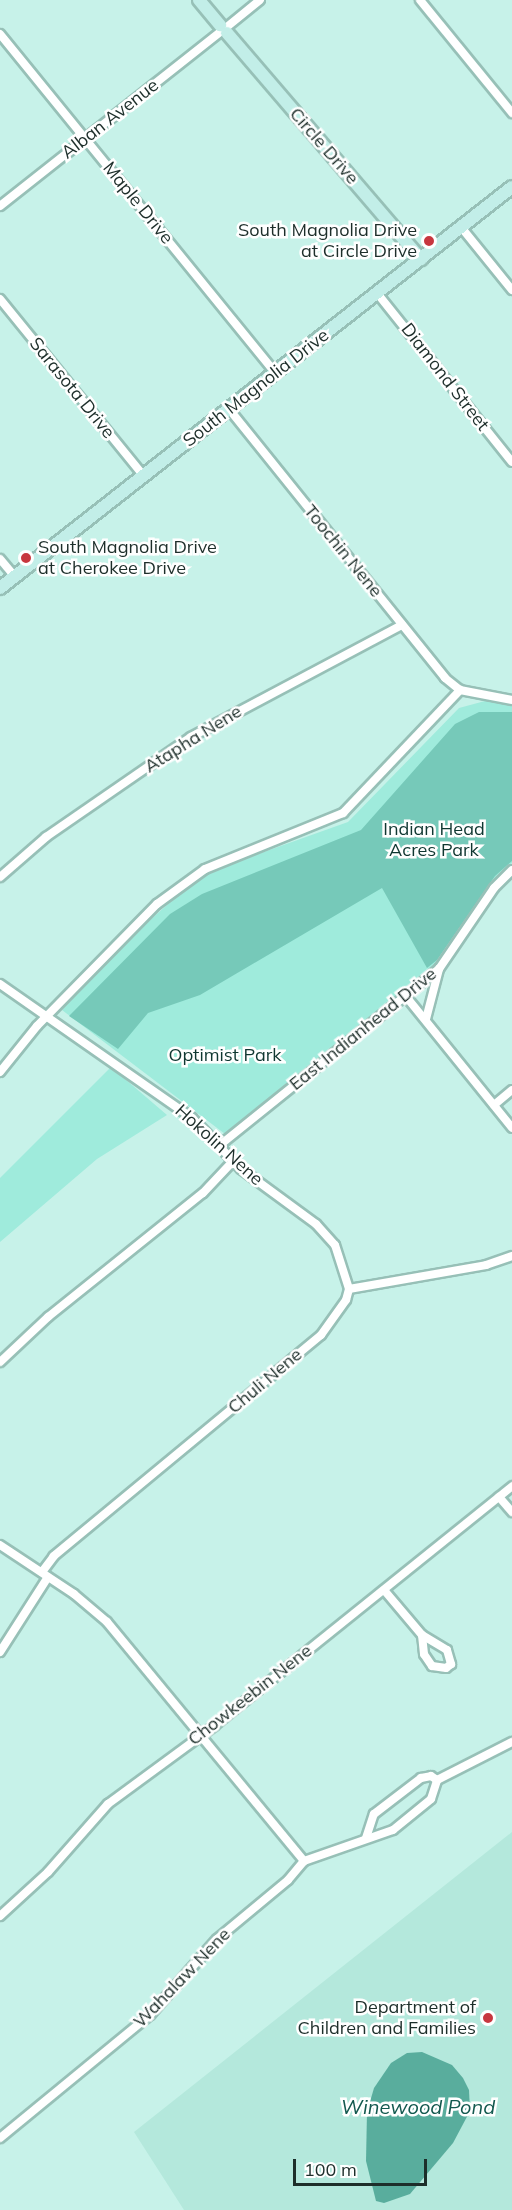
<!DOCTYPE html>
<html>
<head>
<meta charset="utf-8">
<style>
  body { margin:0 }
  #map { position:relative; width:512px; height:2210px; overflow:hidden; background:#c7f2e9; font-family:Mulish,sans-serif }
  div>[style] { position:absolute }
  [style*='--x'] { left:calc(var(--x)*1px); top:calc(var(--y)*1px); width:calc(var(--w)*1px); rotate:calc(var(--a)*1deg) }
  .built>* { inset:0; background:#b4e8dc }
  .green>* { inset:0; background:#9febdc }
  .forest>* { inset:0; background:#76c9b9 }
  .water>* { inset:0; background:#59ad9d }
  .roads { filter:drop-shadow(2px 0 #97c0b7) drop-shadow(-2px 0 #97c0b7) drop-shadow(0 2px #97c0b7) drop-shadow(0 -2px #97c0b7) }
  .street>* { height:8px; margin:-4px; padding:0 4px; transform-origin:4px; border-radius:4px; background:#fff }
  .secondary>* { height:12px; margin:-6px; padding:0 6px; transform-origin:6px; border-radius:6px; background:#c2eee8 }
  .dots>* { width:16px; height:16px; translate:-50% -50%; box-sizing:border-box; border:3px solid #fff; border-radius:50% }
  span { translate:-50% -50%; white-space:nowrap; text-align:center; line-height:1.15; -webkit-text-stroke:5px #fff; paint-order:stroke }
  .street-label { font-size:18px; color:#1d2e2a }
  .poi-label { font-size:18px; color:#1d2e2a }
  .right { translate:-100% -50%; text-align:right }
  .left { translate:0 -50%; text-align:left }
  .park-label { font-size:18px; color:#0f3731 }
  .water-label { font-size:20px; color:#13594f; font-style:italic }
  .scale { position:absolute; left:293px; top:2159px; width:134px; height:27px; box-sizing:border-box; border:3px solid #1d2e2a; border-top:0; padding-left:8px; font-size:18px; line-height:21px; white-space:nowrap; color:#1d2e2a; -webkit-text-stroke:4px #fff; paint-order:stroke }
</style>
</head>
<body>
<div id="map">
  <div class="built">
    <div style="clip-path:polygon(512px 1832px,512px 2210px,184px 2210px,134px 2132px)"></div>
  </div>
  <div class="green">
    <div style="clip-path:polygon(485px 701px,512px 703px,512px 863px,492px 884px,439px 961px,225px 1134px,62px 1010px,116px 950px,184px 890px,211px 871px,348px 822px,459px 708px)"></div>
    <div style="clip-path:polygon(111px 1067px,167px 1115px,97px 1159px,0 1242px,0 1178px)"></div>
  </div>
  <div class="forest">
    <div style="clip-path:polygon(479px 712px,512px 712px,512px 861px,495px 876px,437px 960px,427px 968px,382px 888px,200px 995px,148px 1013px,118px 1049px,69px 1016px,170px 914px,202px 894px,361px 830px,455px 724px)"></div>
  </div>
  <div class="water">
    <div style="clip-path:polygon(422px 2052px,452px 2065px,463px 2078px,469px 2090px,470px 2111px,453px 2143px,410px 2194px,384px 2203px,376px 2201px,366px 2161px,367px 2112px,374px 2088px,391px 2063px,407px 2053px)"></div>
  </div>
  <div class="roads">
    <div class="street">
      <div style="--x:420;--y:0;--w:146;--a:50.8"></div>
      <div style="--x:228;--y:26;--w:41;--a:-39.1"></div>
      <div style="--x:0;--y:34;--w:436;--a:50.9"></div>
      <div style="--x:0;--y:206;--w:280;--a:-38.3"></div>
      <div style="--x:461;--y:227;--w:81;--a:51"></div>
      <div style="--x:377;--y:293;--w:216;--a:51.4"></div>
      <div style="--x:0;--y:299;--w:228;--a:50.9"></div>
      <div style="--x:229;--y:409;--w:345;--a:51.2"></div>
      <div style="--x:445;--y:678;--w:19;--a:39"></div>
      <div style="--x:460;--y:690;--w:53;--a:10.9"></div>
      <div style="--x:0;--y:559;--w:23;--a:50"></div>
      <div style="--x:0;--y:877;--w:61;--a:-41"></div>
      <div style="--x:46;--y:837;--w:176;--a:-34.6"></div>
      <div style="--x:191;--y:737;--w:239;--a:-28"></div>
      <div style="--x:0;--y:984;--w:234;--a:34.9"></div>
      <div style="--x:192;--y:1118;--w:71;--a:46.1"></div>
      <div style="--x:241;--y:1169;--w:93;--a:36.3"></div>
      <div style="--x:316;--y:1224;--w:28;--a:48"></div>
      <div style="--x:335;--y:1245;--w:46;--a:72.3"></div>
      <div style="--x:349;--y:1289;--w:11;--a:105"></div>
      <div style="--x:346;--y:1300;--w:43;--a:125.5"></div>
      <div style="--x:321;--y:1335;--w:347;--a:140.4"></div>
      <div style="--x:54;--y:1556;--w:20;--a:127"></div>
      <div style="--x:404;--y:994;--w:172;--a:51.1"></div>
      <div style="--x:426;--y:1019;--w:52;--a:-75.4"></div>
      <div style="--x:0;--y:1072;--w:59;--a:-51.2"></div>
      <div style="--x:37;--y:1026;--w:171;--a:-45.5"></div>
      <div style="--x:157;--y:904;--w:59;--a:-36.1"></div>
      <div style="--x:205;--y:869;--w:149;--a:-22.1"></div>
      <div style="--x:343;--y:813;--w:170;--a:-46.4"></div>
      <div style="--x:494;--y:1105;--w:23;--a:-40"></div>
      <div style="--x:220;--y:1145;--w:281;--a:-38.8"></div>
      <div style="--x:439;--y:969;--w:98;--a:-55.8"></div>
      <div style="--x:494;--y:888;--w:25;--a:-45"></div>
      <div style="--x:349;--y:1289;--w:139;--a:-9.9"></div>
      <div style="--x:486;--y:1265;--w:28;--a:-19"></div>
      <div style="--x:0;--y:1362;--w:66;--a:-43.2"></div>
      <div style="--x:48;--y:1317;--w:198;--a:-38.7"></div>
      <div style="--x:203;--y:1193;--w:44;--a:-46.8"></div>
      <div style="--x:499;--y:1497;--w:20;--a:49"></div>
      <div style="--x:0;--y:1545;--w:89;--a:33.5"></div>
      <div style="--x:74;--y:1594;--w:43;--a:40.3"></div>
      <div style="--x:107;--y:1622;--w:310;--a:50.5"></div>
      <div style="--x:384;--y:1590;--w:59;--a:49.8"></div>
      <div style="--x:422;--y:1635;--w:29;--a:31"></div>
      <div style="--x:447;--y:1650;--w:15;--a:74"></div>
      <div style="--x:451;--y:1664;--w:6;--a:141"></div>
      <div style="--x:446;--y:1668;--w:14;--a:-172"></div>
      <div style="--x:432;--y:1666;--w:14;--a:-124"></div>
      <div style="--x:424;--y:1654;--w:19;--a:-96"></div>
      <div style="--x:0;--y:1652;--w:89;--a:-57.4"></div>
      <div style="--x:437;--y:1780;--w:84;--a:-26.9"></div>
      <div style="--x:366;--y:1838;--w:25;--a:-72"></div>
      <div style="--x:374;--y:1814;--w:59;--a:-37.5"></div>
      <div style="--x:421;--y:1778;--w:10;--a:-11"></div>
      <div style="--x:431;--y:1776;--w:7;--a:34"></div>
      <div style="--x:0;--y:1916;--w:65;--a:-42.5"></div>
      <div style="--x:48;--y:1872;--w:91;--a:-48.6"></div>
      <div style="--x:108;--y:1804;--w:132;--a:-36.3"></div>
      <div style="--x:214;--y:1726;--w:383;--a:-38.8"></div>
      <div style="--x:0;--y:2138;--w:194;--a:-39.4"></div>
      <div style="--x:150;--y:2015;--w:101;--a:-48.6"></div>
      <div style="--x:217;--y:1939;--w:92;--a:-39.7"></div>
      <div style="--x:288;--y:1880;--w:25;--a:-50"></div>
      <div style="--x:304;--y:1861;--w:94;--a:-19.2"></div>
      <div style="--x:393;--y:1830;--w:49;--a:-39.2"></div>
      <div style="--x:431;--y:1799;--w:20;--a:-72"></div>
    </div>
    <div class="secondary">
      <div style="--x:199;--y:0;--w:33;--a:50"></div>
      <div style="--x:227;--y:33;--w:298;--a:49.4"></div>
      <div style="--x:0;--y:588;--w:650;--a:-38.07"></div>
    </div>
  </div>
  <div class="dots">
    <div style="left:429px;top:241px;background:#c7373f"></div>
    <div style="left:26px;top:558px;background:#c7373f"></div>
    <div style="left:488px;top:2018px;background:#c7373f"></div>
  </div>
  <div class="street-label">
    <span style="left:110px;top:119px;rotate:-38deg">Alban Avenue</span>
    <span style="left:324px;top:146px;rotate:49deg">Circle Drive</span>
    <span style="left:138px;top:203px;rotate:51deg">Maple Drive</span>
    <span style="left:445px;top:377px;rotate:52deg">Diamond Street</span>
    <span style="left:72px;top:388px;rotate:51deg">Sarasota Drive</span>
    <span style="left:256px;top:388px;rotate:-38deg">South Magnolia Drive</span>
    <span style="left:343px;top:551px;rotate:51deg">Toochin Nene</span>
    <span style="left:193px;top:739px;rotate:-32deg">Atapha Nene</span>
    <span style="left:363px;top:1029px;rotate:-39deg">East Indianhead Drive</span>
    <span style="left:219px;top:1145px;rotate:42deg">Hokolin Nene</span>
    <span style="left:265px;top:1381px;rotate:-40deg">Chuli Nene</span>
    <span style="left:250px;top:1695px;rotate:-38deg">Chowkeebin Nene</span>
    <span style="left:182px;top:1978px;rotate:-46deg">Wahalaw Nene</span>
  </div>
  <div class="poi-label">
    <span class="right" style="left:417px;top:241px">South Magnolia Drive<br>at Circle Drive</span>
    <span class="left" style="left:38px;top:558px">South Magnolia Drive<br>at Cherokee Drive</span>
    <span class="right" style="left:476px;top:2018px">Department of<br>Children and Families</span>
  </div>
  <div class="park-label">
    <span style="left:434px;top:840px">Indian Head<br>Acres Park</span>
    <span style="left:225px;top:1055px">Optimist Park</span>
  </div>
  <div class="water-label">
    <span style="left:418px;top:2106px">Winewood Pond</span>
  </div>
  <div class="scale">100 m</div>
</div>
</body>
</html>
